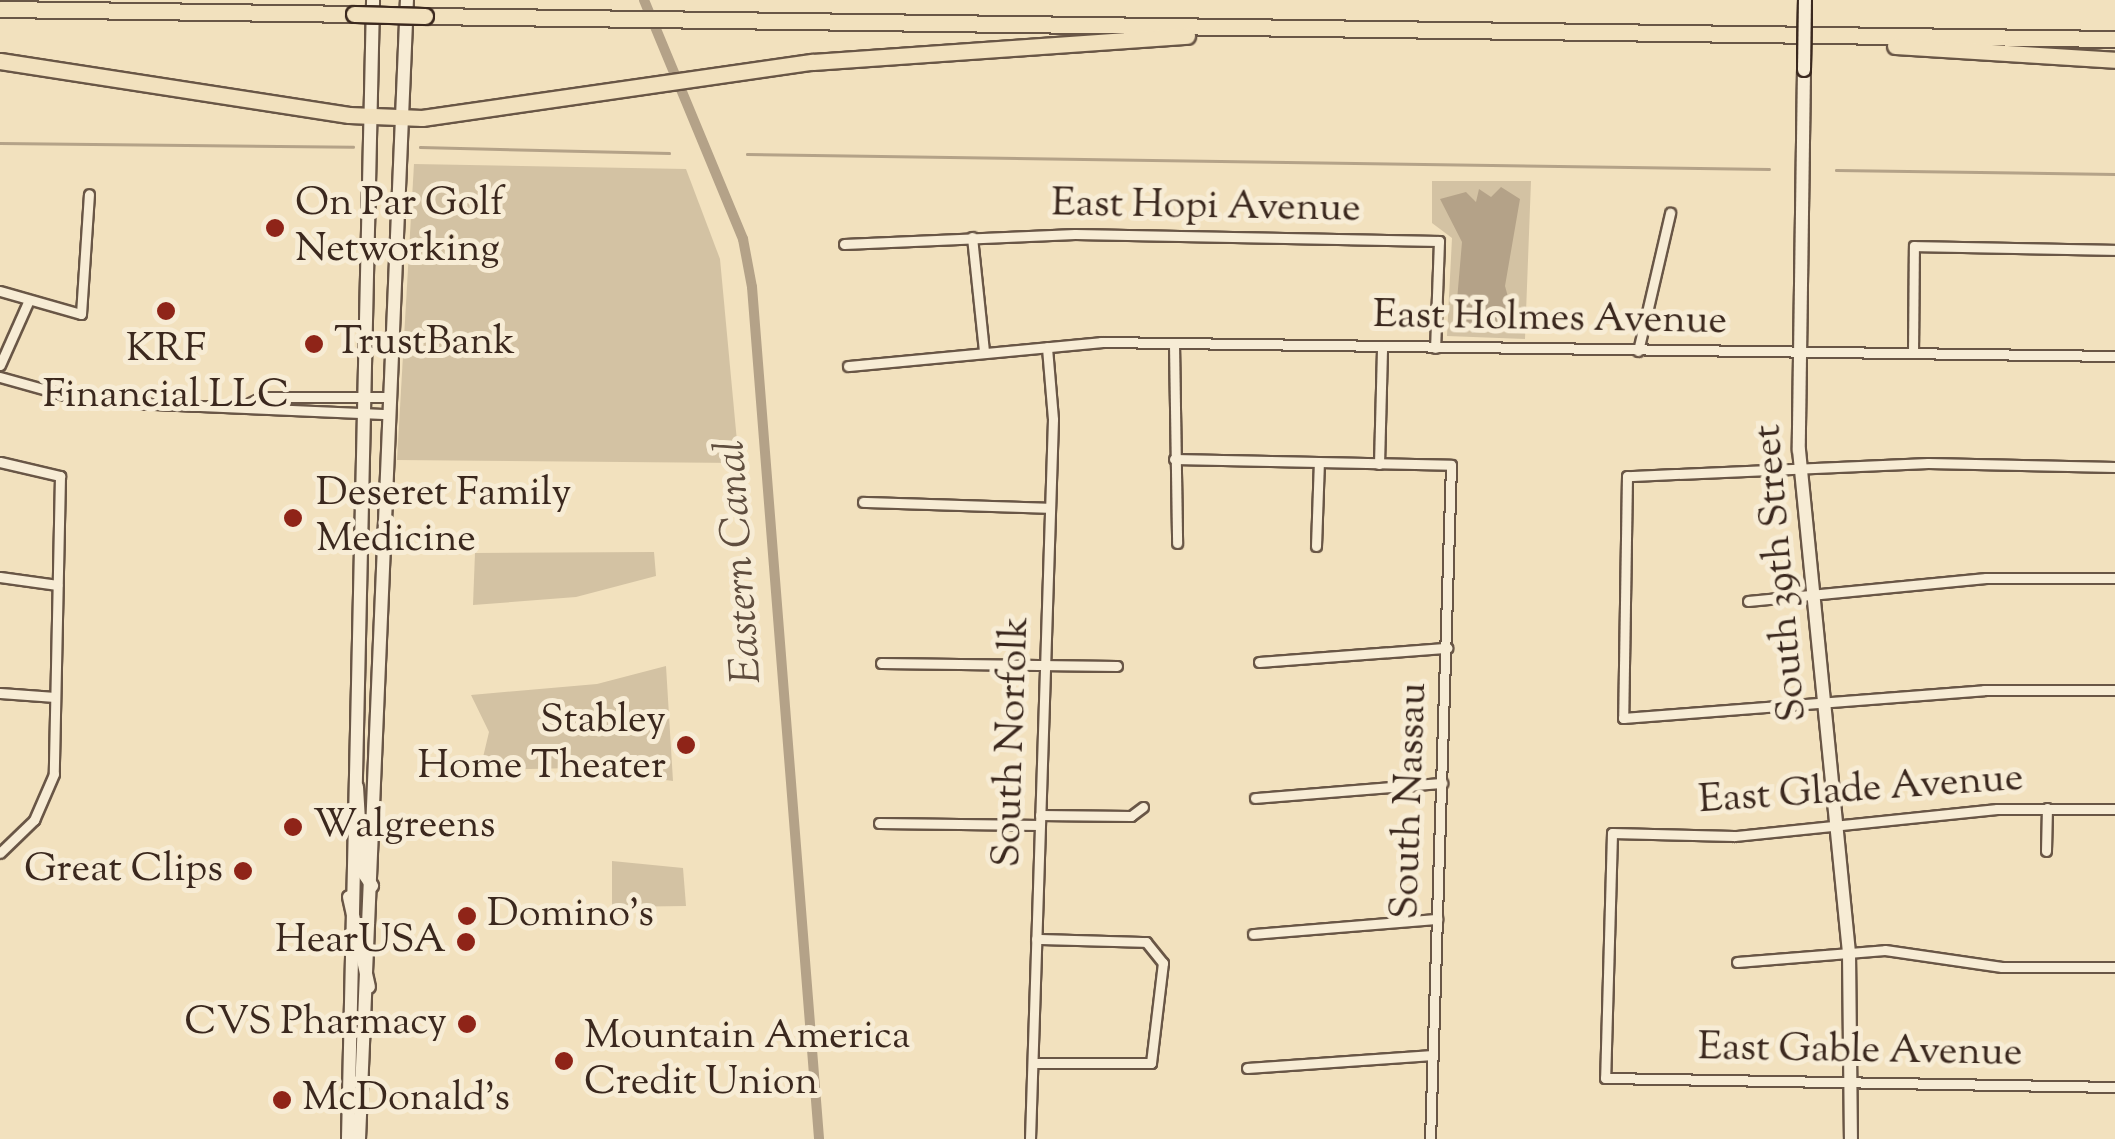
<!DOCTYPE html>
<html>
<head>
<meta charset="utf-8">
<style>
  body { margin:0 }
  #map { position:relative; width:2115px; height:1139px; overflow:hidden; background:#f2e1be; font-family:"Sorts Mill Goudy",serif }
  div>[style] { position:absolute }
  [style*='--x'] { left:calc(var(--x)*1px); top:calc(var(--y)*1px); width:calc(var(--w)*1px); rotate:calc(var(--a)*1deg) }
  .green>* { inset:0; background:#d3c2a3 }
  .water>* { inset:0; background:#b4a288 }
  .stream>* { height:2.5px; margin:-1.25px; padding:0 1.25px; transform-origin:1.25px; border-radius:1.25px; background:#b4a288 }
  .canal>* { height:10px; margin:-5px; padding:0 5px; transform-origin:5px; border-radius:5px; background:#b4a288 }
  .roads { filter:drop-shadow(2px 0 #695646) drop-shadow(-2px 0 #695646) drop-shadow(0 2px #695646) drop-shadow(0 -2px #695646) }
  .street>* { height:9px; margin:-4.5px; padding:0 4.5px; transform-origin:4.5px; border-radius:4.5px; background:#f7ecd5 }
  .secondary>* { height:12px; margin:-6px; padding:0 6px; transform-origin:6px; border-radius:6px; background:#f7ecd5 }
  .highway>* { height:15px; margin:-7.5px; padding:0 7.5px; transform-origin:7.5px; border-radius:7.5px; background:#f2e1be }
  .bridges { filter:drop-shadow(2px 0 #3b281e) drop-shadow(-2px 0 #3b281e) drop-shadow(0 2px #3b281e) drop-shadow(0 -2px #3b281e) }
  .secondary-bridge>* { height:12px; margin:-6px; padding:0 6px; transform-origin:6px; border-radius:6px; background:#f7ecd5 }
  .highway-bridge>* { height:15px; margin:-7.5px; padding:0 7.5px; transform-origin:7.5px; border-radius:7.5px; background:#f2e1be }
  .dots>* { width:28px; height:28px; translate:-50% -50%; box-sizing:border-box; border:5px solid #f7ecd5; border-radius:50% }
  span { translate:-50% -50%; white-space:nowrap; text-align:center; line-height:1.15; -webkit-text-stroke:10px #f7ecd5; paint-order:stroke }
  .poi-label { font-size:40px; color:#3b281e }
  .left { translate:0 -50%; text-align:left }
  .right { translate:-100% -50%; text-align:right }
  .street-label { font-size:40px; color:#3b281e }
  .water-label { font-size:42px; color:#5f4d3e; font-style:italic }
</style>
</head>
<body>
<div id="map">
  <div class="green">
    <div style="clip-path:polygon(414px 164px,686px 169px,720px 259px,739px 463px,397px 460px)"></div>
    <div style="clip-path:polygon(1432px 181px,1531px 181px,1525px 339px,1447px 336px,1452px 238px,1432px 223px)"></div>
    <div style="clip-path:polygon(654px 552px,656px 576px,576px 597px,473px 605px,475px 553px)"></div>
    <div style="clip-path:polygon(666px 666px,673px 781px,574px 768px,480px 770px,489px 732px,471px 695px,597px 684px)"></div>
    <div style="clip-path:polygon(612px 861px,683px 868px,686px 906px,612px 907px)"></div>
  </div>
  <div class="water">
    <div style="clip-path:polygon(1501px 187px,1520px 199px,1505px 286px,1516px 326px,1474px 333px,1456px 312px,1462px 242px,1440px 199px,1466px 192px,1476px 202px,1479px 189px,1491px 197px)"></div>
  </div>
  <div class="stream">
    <div style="--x:0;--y:143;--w:353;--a:0.6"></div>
    <div style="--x:420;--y:147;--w:249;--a:1.4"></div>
    <div style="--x:747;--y:154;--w:1022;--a:0.84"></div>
    <div style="--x:1836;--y:170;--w:279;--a:0.8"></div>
  </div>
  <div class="canal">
    <div style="--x:644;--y:0;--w:259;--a:67.5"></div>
    <div style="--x:743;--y:239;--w:49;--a:79.4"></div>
    <div style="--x:752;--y:287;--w:855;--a:85.5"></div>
  </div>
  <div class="roads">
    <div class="street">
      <div style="--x:972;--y:237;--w:115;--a:84"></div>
      <div style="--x:844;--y:244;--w:231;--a:-2.5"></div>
      <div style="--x:1075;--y:234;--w:364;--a:1.1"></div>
      <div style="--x:1439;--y:241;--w:107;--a:92.1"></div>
      <div style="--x:0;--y:291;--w:84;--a:15.9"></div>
      <div style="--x:81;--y:314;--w:120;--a:-86.2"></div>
      <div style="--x:1174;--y:344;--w:199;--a:89.1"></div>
      <div style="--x:1638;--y:351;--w:142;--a:-76.9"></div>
      <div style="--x:1913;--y:353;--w:107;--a:-89.5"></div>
      <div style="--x:1914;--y:246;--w:201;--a:1.1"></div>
      <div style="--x:0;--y:365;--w:71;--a:-66"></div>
      <div style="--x:848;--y:366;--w:254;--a:-5.4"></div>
      <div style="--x:1101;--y:342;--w:1014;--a:0.79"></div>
      <div style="--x:0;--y:377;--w:89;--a:15.6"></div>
      <div style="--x:86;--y:401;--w:303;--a:2.5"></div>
      <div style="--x:244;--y:406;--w:20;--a:-27"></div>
      <div style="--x:262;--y:397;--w:127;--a:0"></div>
      <div style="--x:1174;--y:459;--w:277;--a:1.2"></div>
      <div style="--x:1451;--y:465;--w:674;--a:91.78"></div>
      <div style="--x:0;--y:462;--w:62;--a:13.1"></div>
      <div style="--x:60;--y:476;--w:298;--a:91.2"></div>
      <div style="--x:54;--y:774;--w:50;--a:113.5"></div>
      <div style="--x:34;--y:820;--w:47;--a:135.9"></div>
      <div style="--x:1379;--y:464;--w:117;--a:-88.5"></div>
      <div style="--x:2115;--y:467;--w:187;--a:-178.8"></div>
      <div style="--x:1928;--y:463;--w:301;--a:177.5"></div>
      <div style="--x:1627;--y:476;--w:242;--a:90.9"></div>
      <div style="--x:1623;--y:718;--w:362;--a:-4.4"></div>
      <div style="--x:1984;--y:690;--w:131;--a:0"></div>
      <div style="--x:863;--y:502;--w:187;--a:1.8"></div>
      <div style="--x:1316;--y:546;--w:84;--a:-88"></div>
      <div style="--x:0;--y:577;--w:58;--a:8"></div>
      <div style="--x:1748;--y:601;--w:239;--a:-5.5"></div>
      <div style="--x:1986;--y:578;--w:129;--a:0"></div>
      <div style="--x:1259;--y:662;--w:189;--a:-4.3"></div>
      <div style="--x:881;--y:663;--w:236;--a:0.7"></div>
      <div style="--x:0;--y:693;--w:55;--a:4.2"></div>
      <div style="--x:1255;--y:798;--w:188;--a:-4.6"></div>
      <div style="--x:2115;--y:809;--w:118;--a:180"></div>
      <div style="--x:1997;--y:809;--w:264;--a:174.1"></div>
      <div style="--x:1734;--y:836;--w:122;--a:-178.6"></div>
      <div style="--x:1612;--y:833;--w:245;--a:91.6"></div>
      <div style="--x:1605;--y:1078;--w:510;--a:1.01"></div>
      <div style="--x:1040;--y:815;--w:91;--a:0.6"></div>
      <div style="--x:1131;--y:816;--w:15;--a:-37"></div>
      <div style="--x:879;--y:823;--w:161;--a:0.7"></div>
      <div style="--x:2046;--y:851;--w:43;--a:-88.7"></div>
      <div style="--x:1253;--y:934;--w:185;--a:-4.7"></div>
      <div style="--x:1737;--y:962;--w:148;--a:-4.6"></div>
      <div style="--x:1885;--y:950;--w:118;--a:8.3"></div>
      <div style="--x:2002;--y:967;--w:113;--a:0"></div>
      <div style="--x:1033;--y:1063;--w:118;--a:0"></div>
      <div style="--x:1151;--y:1063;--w:101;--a:-83.2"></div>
      <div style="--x:1163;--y:963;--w:27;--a:-129"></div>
      <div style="--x:1146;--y:942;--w:110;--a:-178.4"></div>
      <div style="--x:1247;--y:1068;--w:186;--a:-4"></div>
      <div style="--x:1030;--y:1139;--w:720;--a:-88.17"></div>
      <div style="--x:1053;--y:419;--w:72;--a:-94.8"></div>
    </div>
    <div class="secondary">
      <div style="--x:1804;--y:70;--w:380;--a:90.8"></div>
      <div style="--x:1799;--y:450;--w:505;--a:84.32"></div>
      <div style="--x:1849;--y:953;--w:186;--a:89.4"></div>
      <div style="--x:357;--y:787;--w:84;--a:86.6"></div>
      <div style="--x:362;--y:871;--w:18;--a:56"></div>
      <div style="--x:349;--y:897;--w:92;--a:77.5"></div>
      <div style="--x:348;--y:1139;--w:1139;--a:-88.74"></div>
      <div style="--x:359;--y:1139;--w:1140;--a:-87.59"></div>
    </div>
    <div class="highway">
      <div style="--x:0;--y:9;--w:354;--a:0.8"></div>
      <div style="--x:425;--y:16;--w:1690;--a:0.78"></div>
      <div style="--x:1895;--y:46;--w:220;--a:3.6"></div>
      <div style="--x:0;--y:61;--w:353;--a:8.8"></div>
      <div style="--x:349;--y:115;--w:73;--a:2.4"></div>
      <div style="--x:422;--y:118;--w:395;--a:-8.2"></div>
      <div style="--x:813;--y:62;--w:375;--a:-4"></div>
    </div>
  </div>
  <div class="bridges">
    <div class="secondary-bridge">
      <div style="--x:1804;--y:70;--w:70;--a:-89.2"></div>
    </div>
    <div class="highway-bridge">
      <div style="--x:354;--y:14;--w:71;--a:1.6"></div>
    </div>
  </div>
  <div class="dots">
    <div style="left:275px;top:228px;background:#8f2418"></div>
    <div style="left:166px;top:311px;background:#8f2418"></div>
    <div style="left:314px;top:344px;background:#8f2418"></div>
    <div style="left:293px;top:518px;background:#8f2418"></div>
    <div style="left:686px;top:745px;background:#8f2418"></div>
    <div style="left:293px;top:827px;background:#8f2418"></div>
    <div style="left:243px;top:871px;background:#8f2418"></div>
    <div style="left:467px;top:916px;background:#8f2418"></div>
    <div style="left:466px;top:942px;background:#8f2418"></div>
    <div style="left:467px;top:1024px;background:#8f2418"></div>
    <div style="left:564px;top:1061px;background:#8f2418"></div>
    <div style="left:282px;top:1100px;background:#8f2418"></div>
  </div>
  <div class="poi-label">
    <span class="left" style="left:295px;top:228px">On Par Golf<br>Networking</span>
    <span class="left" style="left:334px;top:344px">TrustBank</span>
    <span style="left:166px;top:374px">KRF<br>Financial LLC</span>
    <span class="left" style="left:316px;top:518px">Deseret Family<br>Medicine</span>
    <span class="right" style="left:666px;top:745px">Stabley<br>Home Theater</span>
    <span class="left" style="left:313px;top:827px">Walgreens</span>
    <span class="right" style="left:223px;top:871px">Great Clips</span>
    <span class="left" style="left:487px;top:916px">Domino's</span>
    <span class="right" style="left:446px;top:942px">HearUSA</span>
    <span class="right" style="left:447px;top:1024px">CVS Pharmacy</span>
    <span class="left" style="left:584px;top:1061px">Mountain America<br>Credit Union</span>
    <span class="left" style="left:302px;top:1100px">McDonald's</span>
  </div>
  <div class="street-label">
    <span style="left:1206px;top:208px;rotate:1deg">East Hopi Avenue</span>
    <span style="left:1550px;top:320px;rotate:1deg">East Holmes Avenue</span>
    <span style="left:1782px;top:573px;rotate:-95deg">South 39th Street</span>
    <span style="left:1013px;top:742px;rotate:-88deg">South Norfolk</span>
    <span style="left:1861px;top:791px;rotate:-4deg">East Glade Avenue</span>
    <span style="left:1411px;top:801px;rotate:-88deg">South Nassau</span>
    <span style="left:1860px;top:1052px;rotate:1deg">East Gable Avenue</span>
  </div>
  <div class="water-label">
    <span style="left:741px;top:562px;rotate:-94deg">Eastern Canal</span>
  </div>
</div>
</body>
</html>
